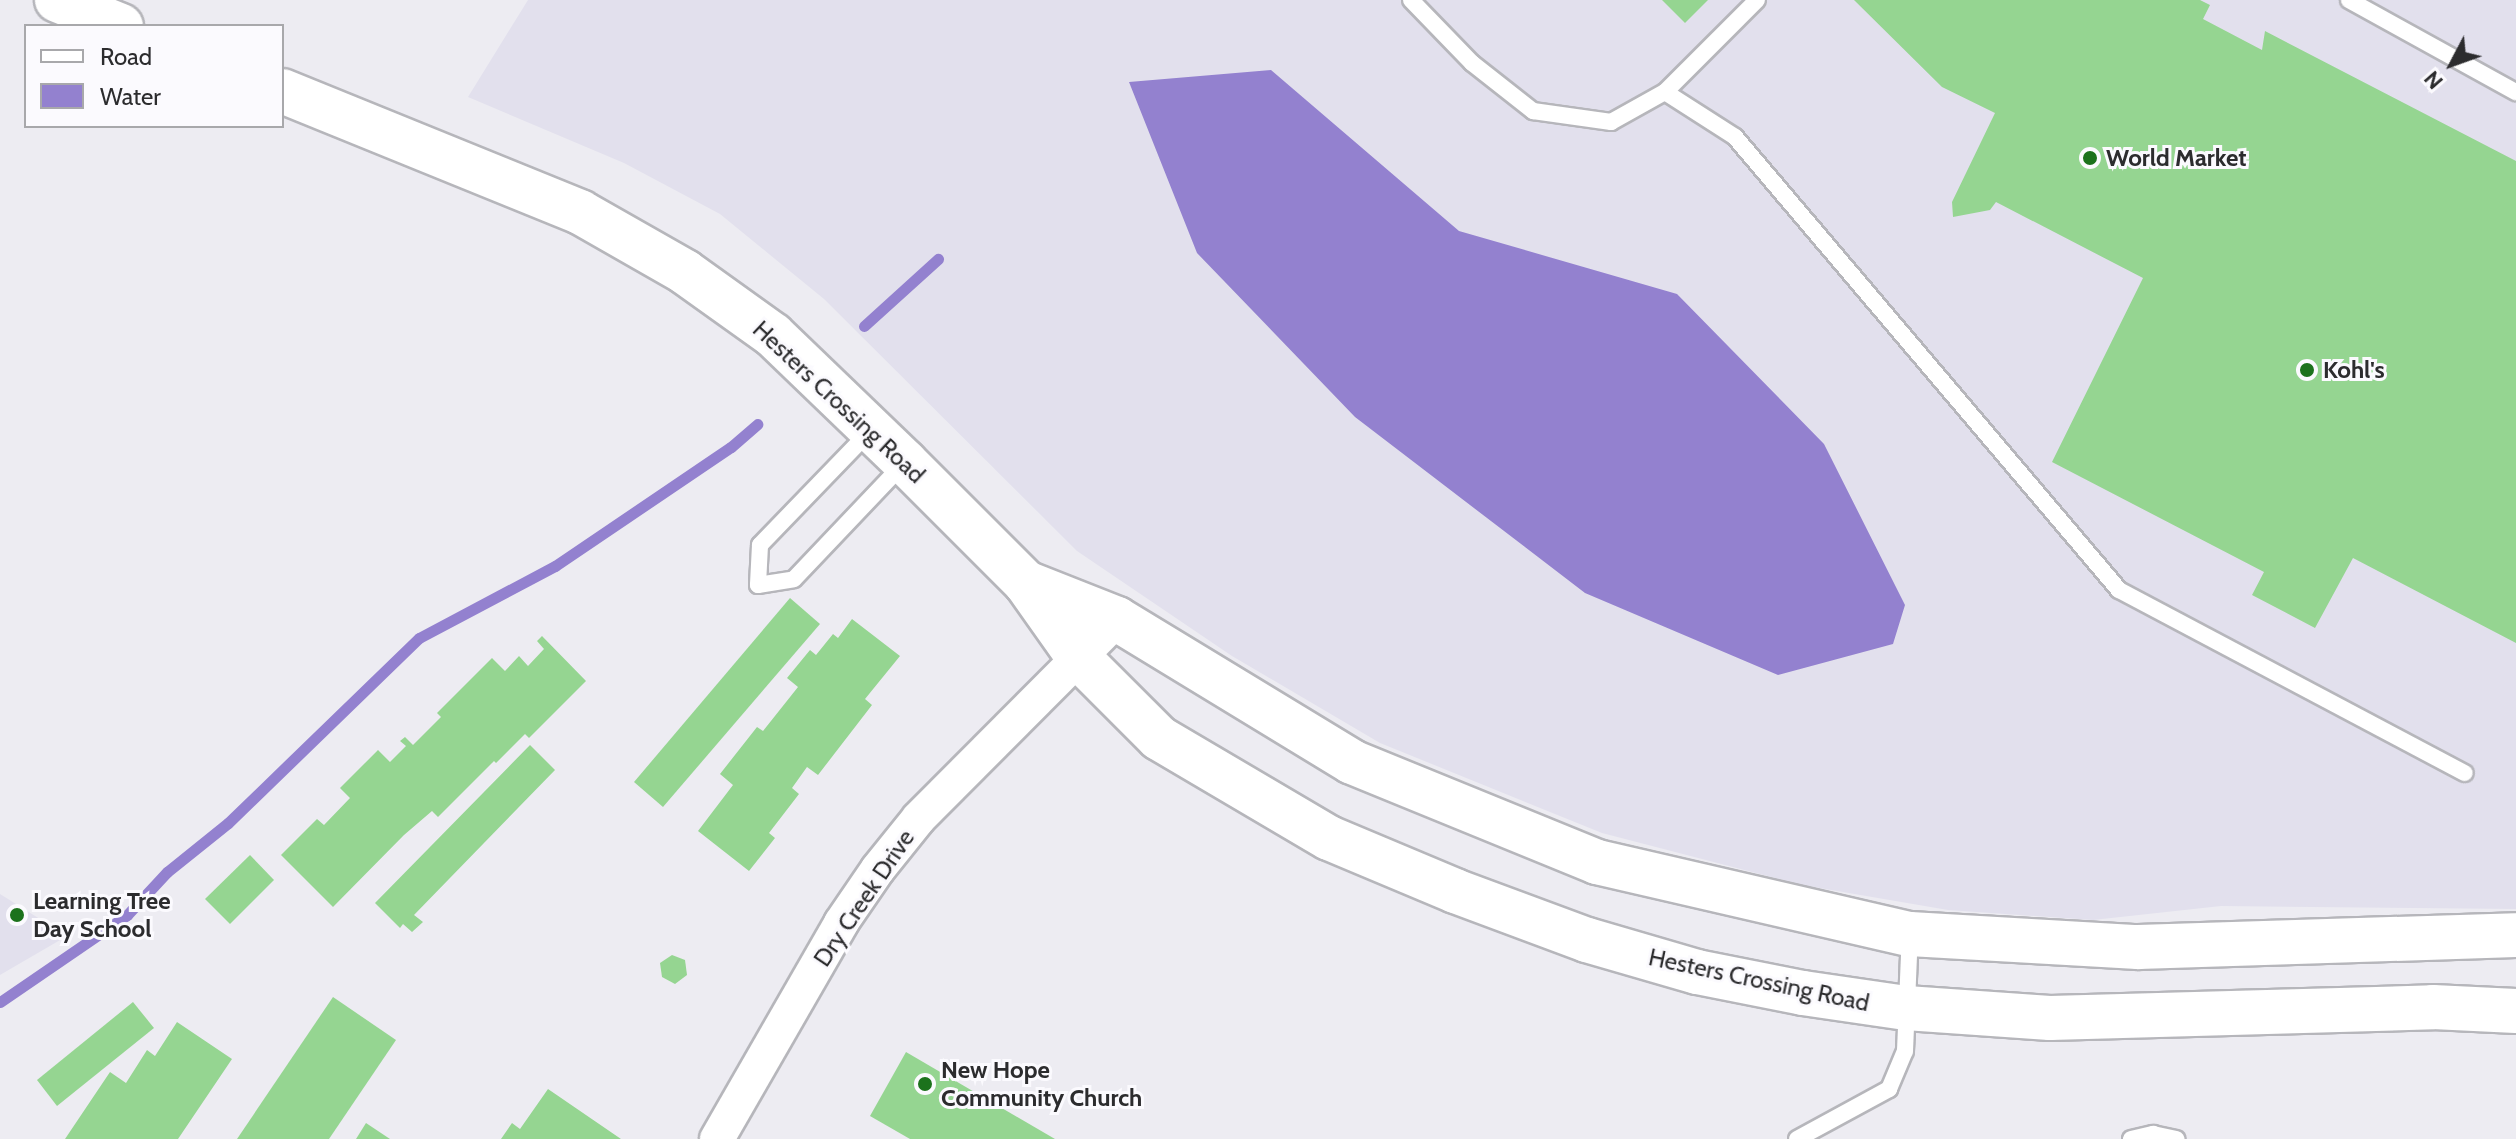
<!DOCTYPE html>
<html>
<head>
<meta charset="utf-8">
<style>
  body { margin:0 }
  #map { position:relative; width:2516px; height:1139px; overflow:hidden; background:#edecf2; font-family:Cabin,sans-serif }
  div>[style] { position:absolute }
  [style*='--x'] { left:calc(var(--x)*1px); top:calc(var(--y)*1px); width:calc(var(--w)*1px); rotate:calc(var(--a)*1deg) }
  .built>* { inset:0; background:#e2e0ed }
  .water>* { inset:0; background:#9381cf }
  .stream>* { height:11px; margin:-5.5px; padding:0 5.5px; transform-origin:5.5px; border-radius:5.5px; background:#9381cf }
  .building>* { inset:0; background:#95d591 }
  .roads { filter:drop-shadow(2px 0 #b6b6bb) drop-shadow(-2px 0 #b6b6bb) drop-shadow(0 2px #b6b6bb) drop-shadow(0 -2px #b6b6bb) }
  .lane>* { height:16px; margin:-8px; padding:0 8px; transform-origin:8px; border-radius:8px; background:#fff }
  .street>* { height:34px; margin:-17px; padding:0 17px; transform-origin:17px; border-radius:17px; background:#fff }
  .secondary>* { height:44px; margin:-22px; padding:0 22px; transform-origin:22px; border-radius:22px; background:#fff }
  .dots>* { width:22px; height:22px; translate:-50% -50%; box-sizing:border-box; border:4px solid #fbfafe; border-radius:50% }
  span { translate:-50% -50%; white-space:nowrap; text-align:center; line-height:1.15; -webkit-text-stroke:6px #fbfafe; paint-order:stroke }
  .poi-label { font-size:24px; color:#2c2c2e; font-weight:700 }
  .left { translate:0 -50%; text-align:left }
  .street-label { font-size:24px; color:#2c2c2e }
  .legend { position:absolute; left:24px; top:24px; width:260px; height:104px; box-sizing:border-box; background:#fbfafe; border:2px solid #a8a8ab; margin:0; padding:10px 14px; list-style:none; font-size:24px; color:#2c2c2e }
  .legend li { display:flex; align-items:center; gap:16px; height:40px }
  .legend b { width:40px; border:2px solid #a8a8ab }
  .north { position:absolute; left:2412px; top:24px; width:80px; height:80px; -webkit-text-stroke:6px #fbfafe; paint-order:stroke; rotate:229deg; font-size:22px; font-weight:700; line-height:32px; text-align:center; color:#2c2c2e }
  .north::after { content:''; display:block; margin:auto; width:28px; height:36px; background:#2c2c2e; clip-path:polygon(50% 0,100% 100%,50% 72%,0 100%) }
</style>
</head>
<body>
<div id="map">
  <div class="built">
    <div style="clip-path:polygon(528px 0,2516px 0,2516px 909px,2221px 906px,2093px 920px,1948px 910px,1802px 885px,1602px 833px,1380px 743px,1232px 656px,1077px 551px,824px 299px,720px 214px,624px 163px,468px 97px)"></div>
    <div style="clip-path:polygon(0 894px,67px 936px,0 975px)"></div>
  </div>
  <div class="water">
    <div style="clip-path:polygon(1271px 70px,1459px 231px,1677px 294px,1824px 444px,1905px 605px,1893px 644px,1778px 675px,1585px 593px,1355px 417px,1197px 253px,1129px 82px)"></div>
  </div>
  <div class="stream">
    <div style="--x:864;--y:326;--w:100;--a:-42.2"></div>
    <div style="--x:0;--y:1002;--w:154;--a:-34.4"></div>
    <div style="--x:127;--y:915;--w:59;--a:-47.1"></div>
    <div style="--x:167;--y:872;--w:78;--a:-38.8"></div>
    <div style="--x:228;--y:823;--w:266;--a:-44.1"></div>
    <div style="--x:419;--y:638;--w:154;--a:-27.9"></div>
    <div style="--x:555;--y:566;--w:212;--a:-34.1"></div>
    <div style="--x:731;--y:447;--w:35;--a:-41"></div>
  </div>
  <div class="building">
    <div style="clip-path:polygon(1662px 0,1708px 0,1685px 23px)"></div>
    <div style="clip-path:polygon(1854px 0,2200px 0,2210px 5px,2203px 19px,2262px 50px,2265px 31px,2516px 161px,2516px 643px,2353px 558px,2315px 628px,2252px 595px,2264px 572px,2052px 462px,2143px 278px,1996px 202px,1990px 210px,1953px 217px,1952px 202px,1995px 113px,1942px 87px)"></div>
    <div style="clip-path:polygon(790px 598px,820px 624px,663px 807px,634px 782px)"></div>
    <div style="clip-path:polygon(852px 619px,900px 656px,865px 699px,872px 705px,818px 775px,807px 767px,792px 788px,799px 794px,769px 833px,775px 838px,749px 871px,698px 831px,733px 785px,720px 774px,757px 727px,763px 731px,798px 687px,787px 678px,810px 650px,816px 655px,833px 634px,838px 638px)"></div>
    <div style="clip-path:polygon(542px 636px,586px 681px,529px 738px,525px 734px,496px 763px,494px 761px,438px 817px,432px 811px,404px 835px,333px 907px,281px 855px,317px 819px,324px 825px,350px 798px,340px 788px,378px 750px,390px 762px,406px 746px,400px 741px,405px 737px,413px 745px,441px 717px,437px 713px,492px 658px,505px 671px,519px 656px,528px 666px,544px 649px,537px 641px)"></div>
    <div style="clip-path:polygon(530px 745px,555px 770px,414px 915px,423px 922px,412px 932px,403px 924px,400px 928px,375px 903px)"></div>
    <div style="clip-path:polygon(250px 855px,274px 880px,230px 924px,205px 899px)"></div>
    <div style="clip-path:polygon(672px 955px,685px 960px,687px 975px,675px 984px,662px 977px,660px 963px)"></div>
    <div style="clip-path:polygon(333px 997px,396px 1040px,329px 1139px,237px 1139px)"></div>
    <div style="clip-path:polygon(133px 1002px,154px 1028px,57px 1106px,37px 1080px)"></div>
    <div style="clip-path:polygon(177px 1022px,232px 1059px,178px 1139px,65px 1139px,110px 1072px,126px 1083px,147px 1050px,155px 1056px)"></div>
    <div style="clip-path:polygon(906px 1052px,1055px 1139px,910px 1139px,870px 1116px)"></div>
    <div style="clip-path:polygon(548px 1089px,621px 1139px,501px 1139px,512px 1123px,520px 1129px)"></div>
    <div style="clip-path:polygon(366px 1123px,390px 1139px,356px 1139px)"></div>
  </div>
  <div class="roads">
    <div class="lane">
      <div style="--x:1411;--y:0;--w:88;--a:45.9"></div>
      <div style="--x:1472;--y:63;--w:78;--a:38.2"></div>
      <div style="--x:1533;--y:111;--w:79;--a:8"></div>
      <div style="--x:1611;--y:122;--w:62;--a:-29.1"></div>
      <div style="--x:1665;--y:92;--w:130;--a:-45"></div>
      <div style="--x:2349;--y:0;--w:191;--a:28.9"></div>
      <div style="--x:1665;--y:92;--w:83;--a:32.7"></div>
      <div style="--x:1735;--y:137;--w:594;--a:49.71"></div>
      <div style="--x:2119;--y:590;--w:391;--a:27.9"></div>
      <div style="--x:871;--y:430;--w:160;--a:134"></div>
      <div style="--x:760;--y:545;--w:40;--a:92.9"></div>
      <div style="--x:758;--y:585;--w:36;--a:-9"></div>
      <div style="--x:794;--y:579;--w:160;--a:-46.5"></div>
      <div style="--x:1797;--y:1139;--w:105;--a:-28.5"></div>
      <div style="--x:1889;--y:1089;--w:41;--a:-67.2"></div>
      <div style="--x:1905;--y:1051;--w:117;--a:-87.6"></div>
      <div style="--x:2131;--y:1139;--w:23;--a:-13"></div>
      <div style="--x:2153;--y:1134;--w:24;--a:12"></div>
    </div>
    <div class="street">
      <div style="--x:717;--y:1139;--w:249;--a:-60.1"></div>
      <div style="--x:841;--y:923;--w:65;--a:-55.6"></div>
      <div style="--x:878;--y:869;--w:65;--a:-51.2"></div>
      <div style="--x:919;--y:818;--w:281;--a:-45.1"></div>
    </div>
    <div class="secondary">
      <div style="--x:57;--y:0;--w:69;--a:22.1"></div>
      <div style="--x:282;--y:91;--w:322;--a:22.1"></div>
      <div style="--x:580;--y:212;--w:121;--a:29.7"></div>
      <div style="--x:685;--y:272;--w:108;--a:35.6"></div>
      <div style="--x:773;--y:335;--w:183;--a:43.9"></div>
      <div style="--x:905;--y:462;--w:171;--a:45"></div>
      <div style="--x:1026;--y:583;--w:92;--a:54.8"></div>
      <div style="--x:1079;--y:658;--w:113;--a:45"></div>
      <div style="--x:1159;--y:738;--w:197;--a:30.5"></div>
      <div style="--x:1329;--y:838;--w:137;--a:22.8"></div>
      <div style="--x:1455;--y:891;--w:141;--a:20.4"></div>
      <div style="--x:1587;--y:940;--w:115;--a:16.2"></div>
      <div style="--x:1697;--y:972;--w:108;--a:11.2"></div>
      <div style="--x:1803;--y:993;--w:104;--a:8.3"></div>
      <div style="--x:1906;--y:1008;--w:144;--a:4"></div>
      <div style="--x:2050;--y:1018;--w:383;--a:-1.6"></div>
      <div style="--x:2433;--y:1007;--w:83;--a:2.8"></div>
      <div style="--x:1026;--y:583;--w:98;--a:21.6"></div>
      <div style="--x:1117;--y:619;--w:275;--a:31.3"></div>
      <div style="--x:1352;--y:762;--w:265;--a:22.2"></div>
      <div style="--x:1597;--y:862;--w:321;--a:13"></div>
      <div style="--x:1910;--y:934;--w:228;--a:3.3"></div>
      <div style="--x:2138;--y:947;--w:378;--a:-1.8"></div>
    </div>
  </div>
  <div class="dots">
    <div style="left:2090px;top:158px;background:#1c721c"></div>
    <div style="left:2307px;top:370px;background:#1c721c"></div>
    <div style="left:17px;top:915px;background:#1c721c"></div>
    <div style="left:925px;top:1084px;background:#1c721c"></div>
  </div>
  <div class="poi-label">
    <span class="left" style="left:2106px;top:158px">World Market</span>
    <span class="left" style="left:2323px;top:370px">Kohl's</span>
    <span class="left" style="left:33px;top:915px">Learning Tree<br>Day School</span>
    <span class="left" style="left:941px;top:1084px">New Hope<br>Community Church</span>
  </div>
  <div class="street-label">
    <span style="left:839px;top:402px;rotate:43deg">Hesters Crossing Road</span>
    <span style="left:864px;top:898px;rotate:-56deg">Dry Creek Drive</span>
    <span style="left:1759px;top:980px;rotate:12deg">Hesters Crossing Road</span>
  </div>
  <ul class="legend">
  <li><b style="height:10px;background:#fff"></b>Road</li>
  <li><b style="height:22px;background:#9381cf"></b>Water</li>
  </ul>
  <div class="north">N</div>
</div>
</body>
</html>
